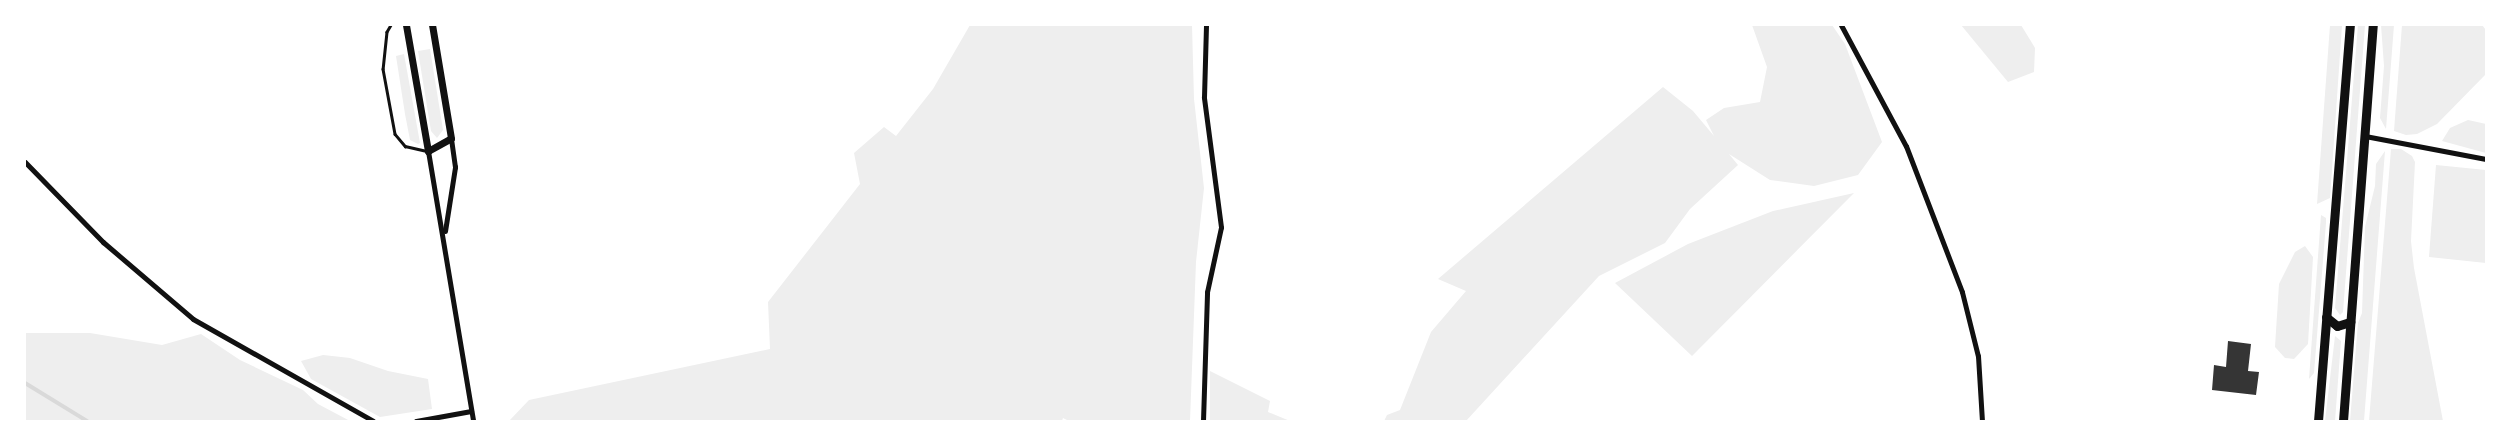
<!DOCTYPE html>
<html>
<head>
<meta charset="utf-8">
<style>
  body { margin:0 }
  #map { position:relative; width:2511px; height:446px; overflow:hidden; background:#fff; font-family:"Archivo Narrow",sans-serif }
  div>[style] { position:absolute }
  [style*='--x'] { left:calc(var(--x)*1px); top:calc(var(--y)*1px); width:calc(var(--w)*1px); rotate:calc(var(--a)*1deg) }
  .green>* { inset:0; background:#eee }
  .stream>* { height:4px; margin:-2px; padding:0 2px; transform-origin:2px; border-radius:2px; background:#d9d9d9 }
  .building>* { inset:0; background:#353535 }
  .service>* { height:2.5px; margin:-1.25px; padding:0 1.25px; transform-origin:1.25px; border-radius:1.25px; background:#111 }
  .minor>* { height:5px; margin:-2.5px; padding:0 2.5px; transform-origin:2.5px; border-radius:2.5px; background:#111 }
  .tertiary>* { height:7px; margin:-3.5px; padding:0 3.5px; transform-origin:3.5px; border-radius:3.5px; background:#111 }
  .trunk>* { height:9px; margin:-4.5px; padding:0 4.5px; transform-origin:4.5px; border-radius:4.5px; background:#111 }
  span { translate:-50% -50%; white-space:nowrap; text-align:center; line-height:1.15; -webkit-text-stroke:4px #fff; paint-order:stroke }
  .frame { position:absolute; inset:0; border:26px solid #fff; pointer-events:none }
</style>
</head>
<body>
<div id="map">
  <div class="green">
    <div style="clip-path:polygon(970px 25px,1192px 25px,1194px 99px,1204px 188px,1196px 262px,1190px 421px,1069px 421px,1063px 418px,1062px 421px,509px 421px,529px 400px,770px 349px,768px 302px,860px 184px,854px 153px,884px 127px,896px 136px,933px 89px)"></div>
    <div style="clip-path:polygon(1752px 25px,1832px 25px,1845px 44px,1882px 142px,1858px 175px,1814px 186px,1770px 180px,1729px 154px,1738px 165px,1690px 209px,1665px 243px,1599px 276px,1466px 421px,1384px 421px,1387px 415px,1400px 410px,1431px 332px,1466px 291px,1438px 279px,1663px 87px,1693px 111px,1714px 136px,1706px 120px,1724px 108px,1760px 102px,1767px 67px)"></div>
    <div style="clip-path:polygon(1961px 25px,2021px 25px,2035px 48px,2034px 72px,2008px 82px)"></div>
    <div style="clip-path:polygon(2330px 25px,2342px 25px,2330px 198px,2317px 204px)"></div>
    <div style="clip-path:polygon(2358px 25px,2365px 25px,2343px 312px,2340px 315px,2335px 308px)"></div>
    <div style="clip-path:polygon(2381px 25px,2394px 25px,2386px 129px,2380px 118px,2384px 66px)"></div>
    <div style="clip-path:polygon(2402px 25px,2482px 25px,2486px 30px,2486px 74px,2437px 124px,2417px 134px,2406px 135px,2394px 131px)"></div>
    <div style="clip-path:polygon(430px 49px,443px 130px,437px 138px,431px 131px,418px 51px)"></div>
    <div style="clip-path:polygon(404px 54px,420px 143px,418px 144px,410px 140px,405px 114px,396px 56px)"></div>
    <div style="clip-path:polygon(2468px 120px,2486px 124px,2486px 153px,2442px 141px,2450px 128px)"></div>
    <div style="clip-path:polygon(2391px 149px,2401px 149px,2412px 156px,2415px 162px,2411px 241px,2414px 268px,2443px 421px,2369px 421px)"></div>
    <div style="clip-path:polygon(2385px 151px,2364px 421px,2350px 421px,2358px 323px,2362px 313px,2365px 227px,2375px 186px,2376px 164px)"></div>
    <div style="clip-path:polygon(2436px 165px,2486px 170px,2486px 263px,2429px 257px)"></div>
    <div style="clip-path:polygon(1854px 193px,1692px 356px,1615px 283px,1688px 244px,1773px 211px)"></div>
    <div style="clip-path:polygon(2321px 215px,2326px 218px,2326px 223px,2314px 373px,2309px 379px)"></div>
    <div style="clip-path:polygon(2305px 246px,2313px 257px,2308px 344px,2294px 359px,2285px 358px,2275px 347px,2279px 284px,2295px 252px)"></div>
    <div style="clip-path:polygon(25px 333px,90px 333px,162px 345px,201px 334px,240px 360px,303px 390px,318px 404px,350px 421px,25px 421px)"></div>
    <div style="clip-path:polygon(2335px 336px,2341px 341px,2335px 421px,2325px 421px)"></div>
    <div style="clip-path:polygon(323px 355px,350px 358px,388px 371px,428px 379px,432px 409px,380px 417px,311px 379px,301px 361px)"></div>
    <div style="clip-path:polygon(1210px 371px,1270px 401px,1268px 412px,1290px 421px,1210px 421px)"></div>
  </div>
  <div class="stream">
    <div style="--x:25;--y:383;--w:73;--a:31.5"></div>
  </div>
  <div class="building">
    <div style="clip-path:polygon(2228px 341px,2251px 344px,2248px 371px,2259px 372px,2256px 395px,2212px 390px,2214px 365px,2226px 367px)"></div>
  </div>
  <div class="service">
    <div style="--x:391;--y:25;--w:8;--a:120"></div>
    <div style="--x:387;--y:32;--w:37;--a:96"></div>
    <div style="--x:383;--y:69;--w:66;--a:79.5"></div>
    <div style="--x:395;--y:134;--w:16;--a:50"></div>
    <div style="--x:405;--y:146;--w:23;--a:13"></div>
  </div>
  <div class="minor">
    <div style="--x:1841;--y:25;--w:137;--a:61.8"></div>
    <div style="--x:1906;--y:146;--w:156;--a:69"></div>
    <div style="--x:1962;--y:292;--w:66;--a:76"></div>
    <div style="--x:1978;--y:356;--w:65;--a:86.5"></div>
    <div style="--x:2365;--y:136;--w:123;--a:10.8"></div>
    <div style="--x:428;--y:151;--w:274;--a:80.5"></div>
    <div style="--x:25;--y:162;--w:112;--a:45.7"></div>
    <div style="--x:103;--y:242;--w:118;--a:40.5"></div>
    <div style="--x:193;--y:319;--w:207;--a:29.5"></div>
    <div style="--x:445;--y:231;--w:65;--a:-81.1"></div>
    <div style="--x:455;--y:167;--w:29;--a:-98"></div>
    <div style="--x:416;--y:421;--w:56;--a:-10.3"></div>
    <div style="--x:1203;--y:421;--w:129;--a:-88.2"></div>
    <div style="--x:1207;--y:292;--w:66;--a:-77.8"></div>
    <div style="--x:1221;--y:227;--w:131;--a:-97.5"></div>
    <div style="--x:1204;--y:97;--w:72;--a:-88.4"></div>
  </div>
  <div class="tertiary">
    <div style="--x:406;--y:25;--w:128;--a:80.1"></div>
    <div style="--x:428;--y:151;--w:26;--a:-29"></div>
    <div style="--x:451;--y:138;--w:115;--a:-99.5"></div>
  </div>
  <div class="trunk">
    <div style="--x:2326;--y:317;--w:14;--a:39"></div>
    <div style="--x:2337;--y:326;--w:14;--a:-17"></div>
    <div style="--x:2318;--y:421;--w:397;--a:-85.4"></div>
    <div style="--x:2343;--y:421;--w:397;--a:-85.7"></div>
  </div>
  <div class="frame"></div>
</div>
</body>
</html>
